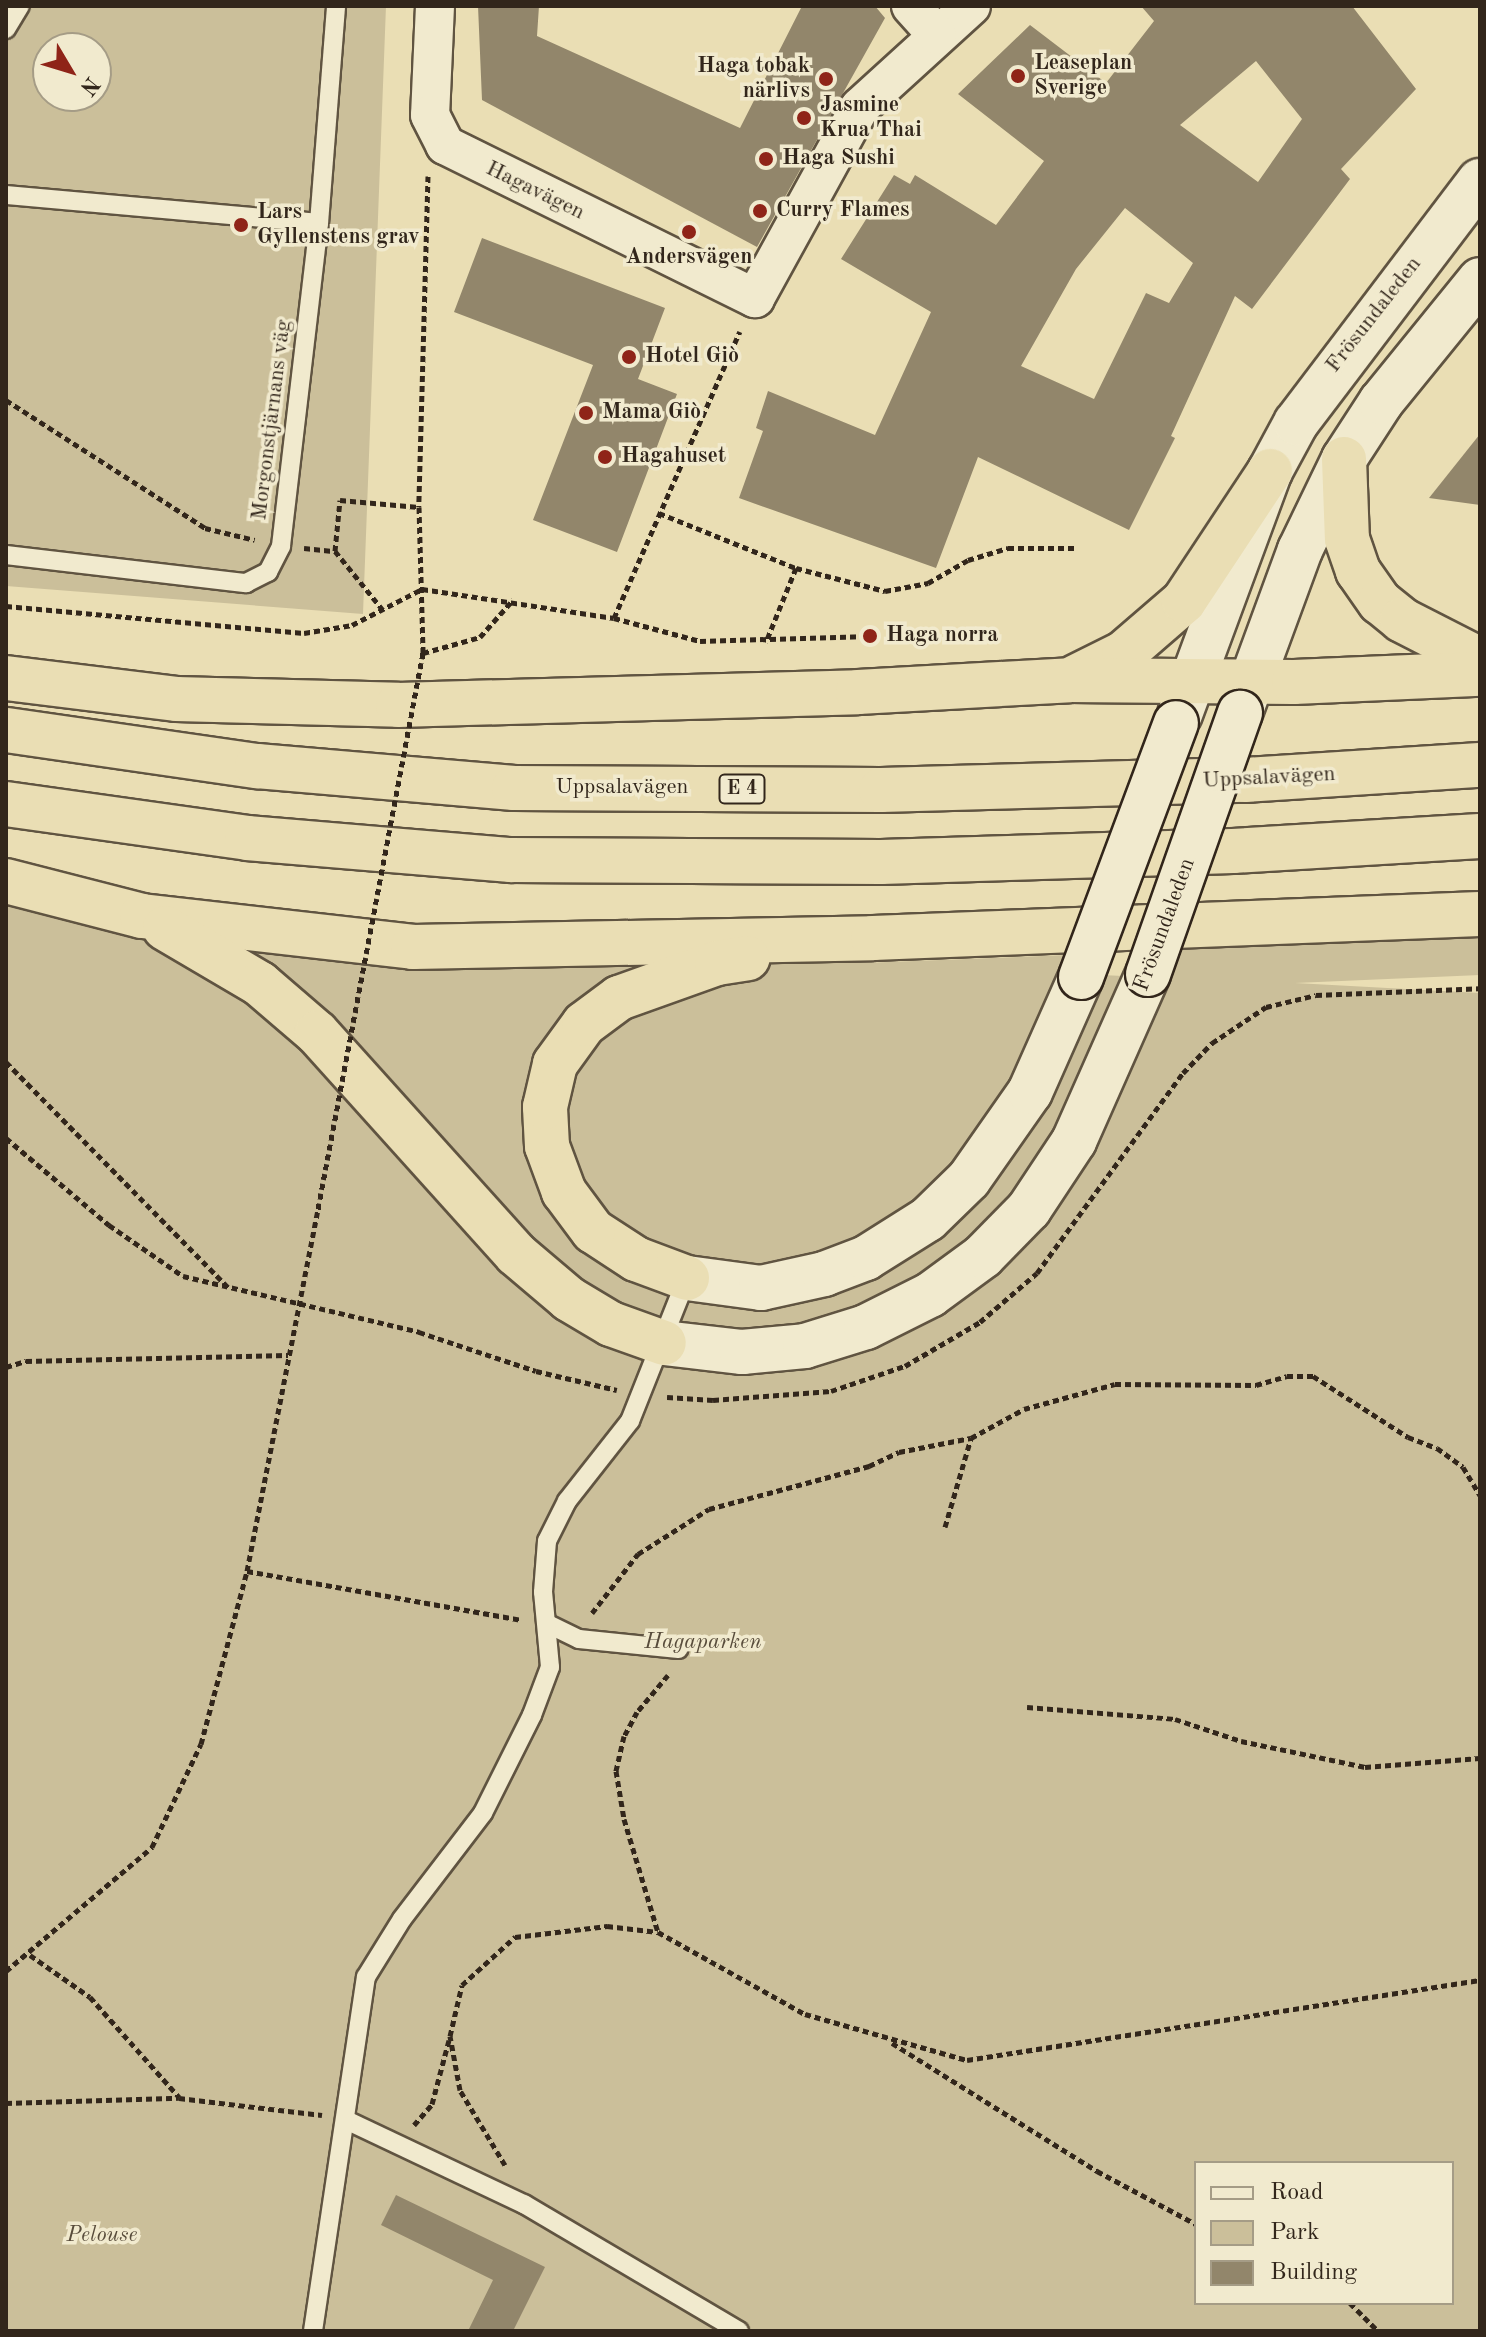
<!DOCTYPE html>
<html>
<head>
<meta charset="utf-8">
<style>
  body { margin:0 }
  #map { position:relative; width:1486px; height:2337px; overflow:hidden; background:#eadeb4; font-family:"Old Standard TT",serif }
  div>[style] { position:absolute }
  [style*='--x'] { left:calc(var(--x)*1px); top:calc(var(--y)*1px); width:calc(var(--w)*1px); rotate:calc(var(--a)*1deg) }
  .green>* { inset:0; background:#cbbf9a }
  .building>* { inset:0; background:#92866b }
  .path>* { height:5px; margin-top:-2.5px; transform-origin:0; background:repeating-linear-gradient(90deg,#32261b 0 6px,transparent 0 10px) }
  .roads { filter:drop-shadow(2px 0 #605441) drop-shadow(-2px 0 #605441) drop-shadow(0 2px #605441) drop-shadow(0 -2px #605441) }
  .lane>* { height:18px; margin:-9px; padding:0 9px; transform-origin:9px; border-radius:9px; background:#f1eace }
  .street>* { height:38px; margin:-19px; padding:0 19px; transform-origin:19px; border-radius:19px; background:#f1eace }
  .secondary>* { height:44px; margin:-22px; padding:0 22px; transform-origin:22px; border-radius:22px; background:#f1eace }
  .highway>* { height:44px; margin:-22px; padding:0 22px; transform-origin:22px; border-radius:22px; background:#eadeb4 }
  .path-bridge>* { height:5px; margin-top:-2.5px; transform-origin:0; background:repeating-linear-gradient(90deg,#32261b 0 6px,transparent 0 10px) }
  .bridges { filter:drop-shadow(2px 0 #32261b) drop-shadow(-2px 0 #32261b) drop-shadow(0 2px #32261b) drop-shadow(0 -2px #32261b) }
  .secondary-bridge>* { height:44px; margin:-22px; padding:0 22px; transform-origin:22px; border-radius:22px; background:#f1eace }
  .dots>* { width:22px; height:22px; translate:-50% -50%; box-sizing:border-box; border:4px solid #f1eace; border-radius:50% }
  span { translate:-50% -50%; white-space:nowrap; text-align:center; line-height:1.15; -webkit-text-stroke:7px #f1eace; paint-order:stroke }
  .shield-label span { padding:2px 6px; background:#f1eace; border:2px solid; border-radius:6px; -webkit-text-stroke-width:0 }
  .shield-label { font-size:20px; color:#32261b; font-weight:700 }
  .poi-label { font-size:22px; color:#32261b; font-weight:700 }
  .left { translate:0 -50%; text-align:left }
  .right { translate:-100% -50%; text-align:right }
  .street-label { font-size:22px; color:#32261b }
  .park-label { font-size:22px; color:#584c3b; font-style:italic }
  .frame { position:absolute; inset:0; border:8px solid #32261b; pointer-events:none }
  .legend { position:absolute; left:1194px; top:2161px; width:260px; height:144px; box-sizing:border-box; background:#f1eace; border:2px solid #a59c86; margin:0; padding:10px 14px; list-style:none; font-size:24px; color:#32261b }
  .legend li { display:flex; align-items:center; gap:16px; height:40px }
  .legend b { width:40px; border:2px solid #a59c86 }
  .north { position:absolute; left:32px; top:32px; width:80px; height:80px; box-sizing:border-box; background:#f1eace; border:2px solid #a59c86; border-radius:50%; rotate:128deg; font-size:22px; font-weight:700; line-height:32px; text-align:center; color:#32261b }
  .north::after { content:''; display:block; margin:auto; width:28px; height:36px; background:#8f2418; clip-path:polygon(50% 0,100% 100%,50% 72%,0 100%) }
</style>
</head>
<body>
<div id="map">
  <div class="green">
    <div style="clip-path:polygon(evenodd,6px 6px,386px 6px,363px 614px,6px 586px,6px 6px,48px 48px,96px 48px,96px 96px,48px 96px,48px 48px)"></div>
    <div style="clip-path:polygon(evenodd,6px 902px,104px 928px,862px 963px,1068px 955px,1060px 973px,1165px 978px,1179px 950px,1480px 932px,1480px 975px,1295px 983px,1480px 993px,1480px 2331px,6px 2331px,6px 902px,1196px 2163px,1452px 2163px,1452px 2303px,1196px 2303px,1196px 2163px)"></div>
  </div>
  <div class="building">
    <div style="clip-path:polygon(478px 6px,539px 6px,537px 36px,740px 128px,802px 6px,875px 6px,885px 18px,757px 247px,482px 100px)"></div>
    <div style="clip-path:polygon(evenodd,1141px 6px,1352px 6px,1416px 89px,1341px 169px,1350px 179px,1252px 309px,1235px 296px,1171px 436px,1175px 438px,1129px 530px,978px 457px,936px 568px,739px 498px,763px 431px,756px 428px,768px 391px,875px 435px,931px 312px,841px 259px,894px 175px,910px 184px,915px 175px,996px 225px,1044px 161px,958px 94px,1030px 25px,1106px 83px,1154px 21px,1141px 6px,1256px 61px,1302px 119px,1258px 182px,1180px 125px,1256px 61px,1141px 6px,1125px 208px,1193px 263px,1169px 303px,1146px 293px,1094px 399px,1021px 366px,1076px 269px,1125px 208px)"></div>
    <div style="clip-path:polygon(482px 238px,665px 308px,638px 379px,677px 394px,617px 552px,533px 520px,593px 365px,454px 312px)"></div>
    <div style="clip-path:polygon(1480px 434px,1480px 505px,1429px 498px)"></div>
    <div style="clip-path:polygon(396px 2195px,545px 2267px,513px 2331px,468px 2331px,493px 2280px,381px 2225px)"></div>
  </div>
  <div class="path">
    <div style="--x:428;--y:176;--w:331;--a:91.6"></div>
    <div style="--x:419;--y:507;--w:146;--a:88.4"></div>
    <div style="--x:423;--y:653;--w:59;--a:-15.7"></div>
    <div style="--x:480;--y:637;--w:50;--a:-48.3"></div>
    <div style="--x:6;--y:400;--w:237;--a:32.7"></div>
    <div style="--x:205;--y:528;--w:51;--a:13.5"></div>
    <div style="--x:659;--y:513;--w:148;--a:21.9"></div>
    <div style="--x:796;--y:568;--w:80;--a:112.1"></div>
    <div style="--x:304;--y:548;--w:31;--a:6"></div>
    <div style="--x:335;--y:551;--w:76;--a:50.9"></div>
    <div style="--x:335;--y:551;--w:51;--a:-84.4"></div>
    <div style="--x:340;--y:500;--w:79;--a:5.1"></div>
    <div style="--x:796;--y:568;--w:92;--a:14.5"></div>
    <div style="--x:885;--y:591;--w:44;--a:-10.5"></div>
    <div style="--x:928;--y:583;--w:46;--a:-29.9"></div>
    <div style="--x:968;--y:560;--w:42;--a:-16.7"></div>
    <div style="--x:1008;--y:548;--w:68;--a:0"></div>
    <div style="--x:6;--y:606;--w:299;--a:5.2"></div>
    <div style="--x:304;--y:633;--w:49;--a:-9.5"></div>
    <div style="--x:352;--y:625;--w:79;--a:-27.2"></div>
    <div style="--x:422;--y:589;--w:194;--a:8.6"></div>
    <div style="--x:614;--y:618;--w:313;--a:-66.3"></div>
    <div style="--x:614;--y:618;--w:89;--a:15"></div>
    <div style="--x:700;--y:641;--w:170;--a:-1.7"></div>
    <div style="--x:6;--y:1062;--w:319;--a:45.4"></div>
    <div style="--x:6;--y:1138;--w:135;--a:40.2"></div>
    <div style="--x:109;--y:1225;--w:90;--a:34.6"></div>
    <div style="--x:183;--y:1276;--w:243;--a:13.3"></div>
    <div style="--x:419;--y:1332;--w:123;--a:18.4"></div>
    <div style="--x:536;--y:1371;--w:83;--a:13.2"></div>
    <div style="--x:6;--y:1367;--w:21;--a:-17"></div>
    <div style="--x:26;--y:1361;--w:262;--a:-1.3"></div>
    <div style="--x:667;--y:1397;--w:46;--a:3.7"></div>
    <div style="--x:713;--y:1400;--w:118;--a:-4.4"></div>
    <div style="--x:831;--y:1391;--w:78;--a:-18.7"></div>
    <div style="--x:905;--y:1366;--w:87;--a:-30.4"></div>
    <div style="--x:980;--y:1322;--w:75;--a:-40.7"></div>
    <div style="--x:1037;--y:1273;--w:248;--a:-53.9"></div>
    <div style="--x:1183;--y:1073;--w:42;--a:-46"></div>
    <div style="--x:1212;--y:1043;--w:65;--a:-33.7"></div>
    <div style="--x:1266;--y:1007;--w:51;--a:-13.5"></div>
    <div style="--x:1316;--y:995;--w:164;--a:-2.4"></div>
    <div style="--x:945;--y:1527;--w:93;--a:-73.7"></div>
    <div style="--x:247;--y:1571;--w:279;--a:10.1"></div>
    <div style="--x:592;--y:1613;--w:75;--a:-52.1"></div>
    <div style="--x:638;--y:1554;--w:84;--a:-32.4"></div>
    <div style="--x:709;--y:1509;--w:166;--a:-15"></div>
    <div style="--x:869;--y:1466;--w:33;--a:-25"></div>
    <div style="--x:899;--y:1452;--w:73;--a:-11"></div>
    <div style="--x:971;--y:1438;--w:60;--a:-28.7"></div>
    <div style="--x:1024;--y:1409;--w:94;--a:-15.4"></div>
    <div style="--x:1115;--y:1384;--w:141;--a:0.4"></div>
    <div style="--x:1256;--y:1385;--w:32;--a:-16"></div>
    <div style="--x:1287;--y:1376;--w:26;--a:0"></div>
    <div style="--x:1313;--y:1376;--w:113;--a:32.7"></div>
    <div style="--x:1408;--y:1437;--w:31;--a:21"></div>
    <div style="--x:1437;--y:1448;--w:32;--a:36"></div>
    <div style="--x:1463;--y:1467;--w:33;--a:59"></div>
    <div style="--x:668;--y:1675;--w:48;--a:130"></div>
    <div style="--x:637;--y:1712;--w:27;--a:118"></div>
    <div style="--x:624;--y:1736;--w:36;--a:103"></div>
    <div style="--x:616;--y:1771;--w:49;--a:80.5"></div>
    <div style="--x:624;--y:1819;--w:118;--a:73.3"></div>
    <div style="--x:658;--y:1932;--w:168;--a:29.2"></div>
    <div style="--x:805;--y:2014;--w:168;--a:15.9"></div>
    <div style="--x:967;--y:2060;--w:519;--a:-8.86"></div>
    <div style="--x:1027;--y:1707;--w:148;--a:4.6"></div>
    <div style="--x:1175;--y:1719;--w:70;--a:18.4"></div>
    <div style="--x:1241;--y:1741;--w:127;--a:11.8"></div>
    <div style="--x:1365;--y:1767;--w:115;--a:-4.5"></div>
    <div style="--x:30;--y:1955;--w:73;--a:35"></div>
    <div style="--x:90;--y:1997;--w:134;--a:48.3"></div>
    <div style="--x:6;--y:1971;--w:192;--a:-40.3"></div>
    <div style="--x:152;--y:1847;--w:114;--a:-64.6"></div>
    <div style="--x:201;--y:1744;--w:179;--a:-75.1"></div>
    <div style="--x:247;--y:1571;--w:369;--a:-78.9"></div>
    <div style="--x:892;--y:2043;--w:242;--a:32"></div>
    <div style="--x:1097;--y:2171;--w:112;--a:28.2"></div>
    <div style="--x:6;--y:2103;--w:173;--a:-1.7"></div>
    <div style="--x:179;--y:2098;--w:144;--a:6.8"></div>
    <div style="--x:414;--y:2125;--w:28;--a:-49"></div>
    <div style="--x:432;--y:2104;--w:66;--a:-75.1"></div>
    <div style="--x:505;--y:2165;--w:87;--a:-121"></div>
    <div style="--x:460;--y:2090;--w:55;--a:-100.5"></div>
    <div style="--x:450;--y:2036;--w:52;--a:-76.8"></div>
    <div style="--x:462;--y:1985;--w:72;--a:-42.2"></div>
    <div style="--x:515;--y:1937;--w:93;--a:-6.8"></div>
    <div style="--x:607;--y:1926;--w:51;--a:6.7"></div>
    <div style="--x:1350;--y:2303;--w:40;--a:45"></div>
  </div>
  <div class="roads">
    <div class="lane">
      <div style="--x:6;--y:29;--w:27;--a:-59"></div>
      <div style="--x:6;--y:195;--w:314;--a:5.1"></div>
      <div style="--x:6;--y:555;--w:242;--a:6.7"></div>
      <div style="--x:246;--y:583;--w:25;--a:-27"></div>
      <div style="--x:268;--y:572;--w:29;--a:-63"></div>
      <div style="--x:281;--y:546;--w:325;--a:-83.3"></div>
      <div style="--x:319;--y:223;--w:218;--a:-85.5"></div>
      <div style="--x:550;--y:1625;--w:32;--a:26"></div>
      <div style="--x:579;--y:1639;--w:100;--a:5.8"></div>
      <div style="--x:346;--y:2120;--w:197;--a:25.3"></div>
      <div style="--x:524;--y:2204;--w:250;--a:30.6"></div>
      <div style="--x:313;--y:2331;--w:358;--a:-81.5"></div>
      <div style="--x:366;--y:1977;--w:68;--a:-58.2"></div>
      <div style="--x:402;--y:1919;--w:133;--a:-52.6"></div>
      <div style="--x:483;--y:1813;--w:110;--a:-63.4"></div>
      <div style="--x:532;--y:1715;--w:51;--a:-69.4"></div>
      <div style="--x:550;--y:1667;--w:75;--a:-95.3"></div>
      <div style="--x:543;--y:1592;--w:51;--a:-85.5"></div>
      <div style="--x:547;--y:1541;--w:45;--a:-63.4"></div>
      <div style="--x:567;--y:1501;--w:102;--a:-51.8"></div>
      <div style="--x:630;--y:1421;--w:154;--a:-68.3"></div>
    </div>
    <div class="street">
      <div style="--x:435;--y:6;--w:109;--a:92.6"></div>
      <div style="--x:430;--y:115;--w:34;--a:63"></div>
      <div style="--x:445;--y:145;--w:346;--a:26.3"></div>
      <div style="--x:755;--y:298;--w:218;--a:-61.2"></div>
      <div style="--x:860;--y:107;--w:150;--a:-42.3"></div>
      <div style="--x:911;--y:6;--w:39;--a:48"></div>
    </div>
    <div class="secondary">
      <div style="--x:1240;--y:713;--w:174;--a:-69.8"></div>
      <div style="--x:1300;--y:550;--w:101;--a:-64.2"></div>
      <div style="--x:1344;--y:459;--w:68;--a:-57"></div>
      <div style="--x:1381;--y:402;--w:157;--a:-50.9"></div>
      <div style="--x:1180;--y:714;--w:259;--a:-69.7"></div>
      <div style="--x:1270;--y:471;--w:55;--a:-61.6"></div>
      <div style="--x:1296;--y:423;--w:304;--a:-52.8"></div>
      <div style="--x:687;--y:1278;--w:75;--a:7.7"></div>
      <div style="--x:761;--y:1288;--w:65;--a:-12.5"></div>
      <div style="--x:824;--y:1274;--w:45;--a:-20.9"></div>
      <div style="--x:866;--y:1258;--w:73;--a:-32.2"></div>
      <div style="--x:928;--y:1219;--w:57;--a:-44.3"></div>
      <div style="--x:969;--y:1179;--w:106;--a:-55"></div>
      <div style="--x:1030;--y:1092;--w:126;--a:-66.1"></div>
      <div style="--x:664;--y:1343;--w:79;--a:6.6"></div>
      <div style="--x:742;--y:1352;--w:63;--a:-5.4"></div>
      <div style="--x:805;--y:1346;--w:64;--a:-17.3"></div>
      <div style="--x:866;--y:1327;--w:72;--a:-26.6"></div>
      <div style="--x:930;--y:1295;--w:66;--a:-36.3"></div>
      <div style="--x:983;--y:1256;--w:66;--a:-45.6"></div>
      <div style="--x:1029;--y:1209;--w:82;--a:-56.5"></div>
      <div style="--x:1074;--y:1141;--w:183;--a:-66.1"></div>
    </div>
    <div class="highway">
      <div style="--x:1344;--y:459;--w:80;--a:87.9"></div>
      <div style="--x:1347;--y:539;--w:34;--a:71"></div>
      <div style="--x:1358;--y:571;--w:38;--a:55"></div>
      <div style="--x:1380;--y:602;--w:28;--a:39"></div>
      <div style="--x:1402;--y:620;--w:88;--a:27.1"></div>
      <div style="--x:1076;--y:677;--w:54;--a:-26.6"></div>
      <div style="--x:1124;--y:653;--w:79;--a:-40.9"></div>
      <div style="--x:1184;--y:601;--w:156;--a:-56.5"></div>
      <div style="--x:6;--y:678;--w:171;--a:7"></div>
      <div style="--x:176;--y:699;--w:222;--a:1.5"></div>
      <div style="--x:398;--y:705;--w:460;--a:-1.6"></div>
      <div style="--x:858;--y:692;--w:212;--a:-3.2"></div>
      <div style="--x:1070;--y:680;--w:224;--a:0.5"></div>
      <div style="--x:1294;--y:682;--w:186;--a:-2.5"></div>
      <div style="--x:6;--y:730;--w:254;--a:8.2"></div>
      <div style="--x:257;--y:766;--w:258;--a:4.9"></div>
      <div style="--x:514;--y:788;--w:367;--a:0.3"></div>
      <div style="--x:881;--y:790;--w:364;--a:-1.6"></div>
      <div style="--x:1245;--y:780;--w:235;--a:-3.7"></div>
      <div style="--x:6;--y:804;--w:243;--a:8"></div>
      <div style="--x:247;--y:838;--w:265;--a:4.8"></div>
      <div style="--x:511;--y:860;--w:370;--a:0.3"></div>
      <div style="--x:881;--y:862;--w:352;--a:-1.8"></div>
      <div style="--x:1233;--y:851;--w:247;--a:-3.5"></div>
      <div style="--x:6;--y:881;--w:140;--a:14.4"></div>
      <div style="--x:142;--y:916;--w:273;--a:6.5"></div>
      <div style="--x:413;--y:947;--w:460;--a:-1.1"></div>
      <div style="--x:873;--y:938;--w:607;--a:-2.26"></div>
      <div style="--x:165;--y:928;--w:110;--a:30.5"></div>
      <div style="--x:260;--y:984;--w:75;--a:40.7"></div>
      <div style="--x:317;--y:1033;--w:297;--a:48"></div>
      <div style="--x:516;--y:1254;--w:70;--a:40.3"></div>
      <div style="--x:569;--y:1299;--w:49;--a:30.8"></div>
      <div style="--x:611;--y:1324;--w:56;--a:19.7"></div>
      <div style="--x:687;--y:1278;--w:54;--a:-159.6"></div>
      <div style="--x:636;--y:1259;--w:51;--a:-146.9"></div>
      <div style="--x:593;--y:1231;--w:49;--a:-126.6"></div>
      <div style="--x:564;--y:1192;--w:49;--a:-110.3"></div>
      <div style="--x:547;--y:1146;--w:39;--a:-93"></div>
      <div style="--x:545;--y:1107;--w:44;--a:-76.9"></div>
      <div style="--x:555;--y:1064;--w:49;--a:-54.1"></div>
      <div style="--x:584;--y:1024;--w:44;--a:-36.6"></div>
      <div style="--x:619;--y:998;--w:104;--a:-19.7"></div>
      <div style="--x:717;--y:963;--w:31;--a:-9"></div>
    </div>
  </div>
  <div class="path-bridge">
    <div style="--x:318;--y:1209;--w:566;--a:-79.31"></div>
  </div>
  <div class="bridges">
    <div class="secondary-bridge">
      <div style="--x:1148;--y:974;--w:277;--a:-70.6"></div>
      <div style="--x:1081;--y:977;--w:271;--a:-69.5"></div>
    </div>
  </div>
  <div class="dots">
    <div style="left:1018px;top:76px;background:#8f2418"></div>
    <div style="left:826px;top:79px;background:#8f2418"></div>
    <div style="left:804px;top:118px;background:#8f2418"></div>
    <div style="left:766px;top:159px;background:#8f2418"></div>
    <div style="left:760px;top:211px;background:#8f2418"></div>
    <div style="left:241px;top:225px;background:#8f2418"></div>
    <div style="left:689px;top:232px;background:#8f2418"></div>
    <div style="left:629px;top:357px;background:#8f2418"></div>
    <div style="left:586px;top:413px;background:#8f2418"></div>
    <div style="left:605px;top:457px;background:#8f2418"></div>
    <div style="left:870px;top:636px;background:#8f2418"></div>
  </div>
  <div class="shield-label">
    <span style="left:742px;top:789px">E 4</span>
  </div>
  <div class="poi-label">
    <span class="left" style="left:1034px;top:76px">Leaseplan<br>Sverige</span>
    <span class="right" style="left:810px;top:79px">Haga tobak<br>närlivs</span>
    <span class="left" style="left:820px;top:118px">Jasmine<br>Krua Thai</span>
    <span class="left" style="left:782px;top:159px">Haga Sushi</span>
    <span class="left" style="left:776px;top:211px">Curry Flames</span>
    <span class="left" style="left:257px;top:225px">Lars<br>Gyllenstens grav</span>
    <span style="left:689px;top:258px">Andersvägen</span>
    <span class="left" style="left:645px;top:357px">Hotel Giò</span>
    <span class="left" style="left:602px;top:413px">Mama Giò</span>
    <span class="left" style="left:621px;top:457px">Hagahuset</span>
    <span class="left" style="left:886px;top:636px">Haga norra</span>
  </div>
  <div class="street-label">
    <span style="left:535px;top:191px;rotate:26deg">Hagavägen</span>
    <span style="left:1374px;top:315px;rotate:-52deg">Frösundaleden</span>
    <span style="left:272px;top:420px;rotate:-83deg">Morgonstjärnans väg</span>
    <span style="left:1269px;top:778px;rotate:-3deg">Uppsalavägen</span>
    <span style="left:622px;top:788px">Uppsalavägen</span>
    <span style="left:1165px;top:925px;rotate:-70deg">Frösundaleden</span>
  </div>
  <div class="park-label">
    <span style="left:703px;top:1643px">Hagaparken</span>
    <span style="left:102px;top:2236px">Pelouse</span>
  </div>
  <div class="frame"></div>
  <ul class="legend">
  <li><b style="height:10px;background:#f1eace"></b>Road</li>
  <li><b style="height:22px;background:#cbbf9a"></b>Park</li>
  <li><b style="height:22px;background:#92866b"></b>Building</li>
  </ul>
  <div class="north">N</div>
</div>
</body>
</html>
